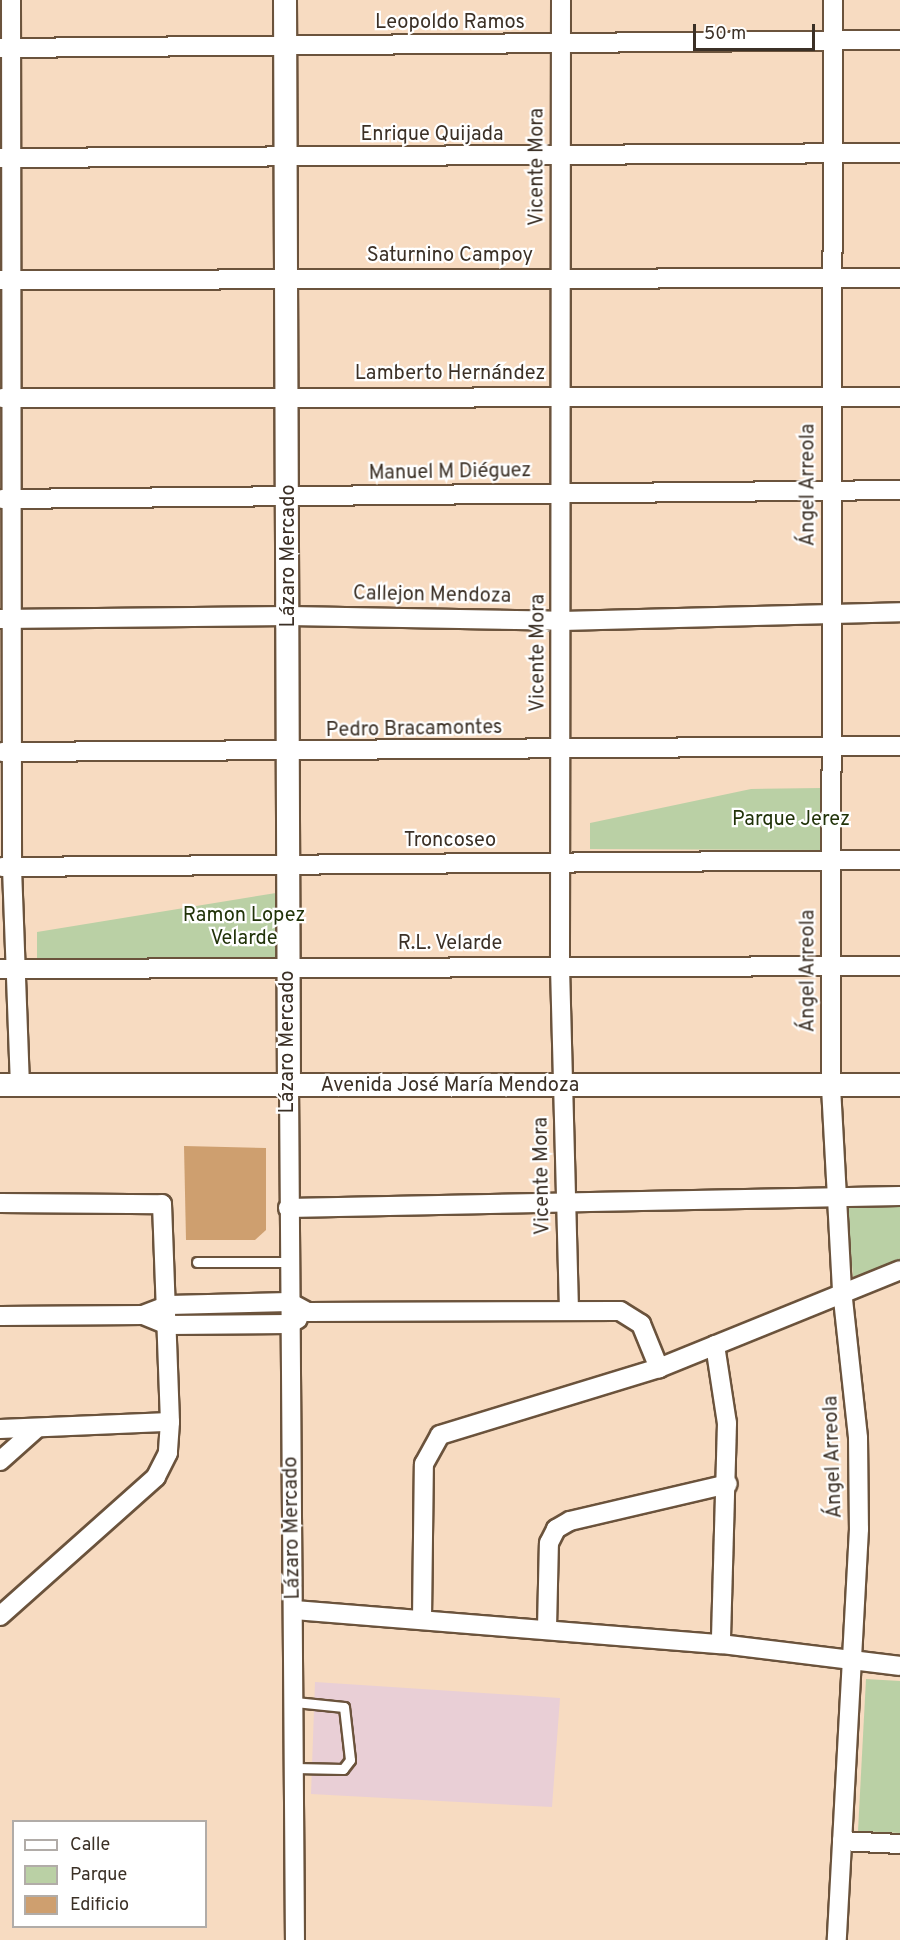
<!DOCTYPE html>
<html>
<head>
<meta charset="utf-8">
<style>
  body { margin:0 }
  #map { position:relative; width:900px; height:1940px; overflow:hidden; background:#f7dbc1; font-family:Overpass,sans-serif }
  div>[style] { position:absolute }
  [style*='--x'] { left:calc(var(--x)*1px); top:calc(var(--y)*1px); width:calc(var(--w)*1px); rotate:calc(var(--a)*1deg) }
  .education>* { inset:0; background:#e9cfd6 }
  .green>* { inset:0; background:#bad0a5 }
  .building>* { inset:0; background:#ce9f6f }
  .roads { filter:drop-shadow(2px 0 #6b533c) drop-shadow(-2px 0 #6b533c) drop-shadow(0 2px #6b533c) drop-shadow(0 -2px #6b533c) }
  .service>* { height:9px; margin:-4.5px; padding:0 4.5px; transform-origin:4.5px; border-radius:4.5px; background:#fff }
  .minor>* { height:18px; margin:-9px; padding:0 9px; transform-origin:9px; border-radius:9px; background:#fff }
  .tertiary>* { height:22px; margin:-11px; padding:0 11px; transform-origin:11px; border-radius:11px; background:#fff }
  span { translate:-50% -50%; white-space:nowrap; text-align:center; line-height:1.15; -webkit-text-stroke:4.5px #fff; paint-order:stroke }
  .street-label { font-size:20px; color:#3b3026 }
  .park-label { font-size:20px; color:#213309 }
  .legend { position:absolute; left:12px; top:1820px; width:195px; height:108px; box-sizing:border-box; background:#fff; border:2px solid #b1aca8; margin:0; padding:8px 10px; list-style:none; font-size:18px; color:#3b3026 }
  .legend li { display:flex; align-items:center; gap:12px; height:30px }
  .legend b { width:30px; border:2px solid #b1aca8 }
  .scale { position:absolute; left:693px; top:24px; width:122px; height:27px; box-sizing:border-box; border:3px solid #3b3026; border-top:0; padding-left:8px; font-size:18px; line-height:21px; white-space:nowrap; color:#3b3026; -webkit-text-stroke:4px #fff; paint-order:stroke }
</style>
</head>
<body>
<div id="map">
  <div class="education">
    <div style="clip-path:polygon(315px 1682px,560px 1698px,552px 1807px,311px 1794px)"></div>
  </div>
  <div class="green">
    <div style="clip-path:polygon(821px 788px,823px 850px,590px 849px,590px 823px,751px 789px)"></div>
    <div style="clip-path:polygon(276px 893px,276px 957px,37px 959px,37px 932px)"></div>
    <div style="clip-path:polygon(900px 1201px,900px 1260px,853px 1277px,847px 1203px)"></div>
    <div style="clip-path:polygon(866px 1679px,900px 1681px,900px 1833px,858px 1831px)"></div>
  </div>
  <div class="building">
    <div style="clip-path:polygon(184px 1146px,266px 1148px,266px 1230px,255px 1240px,186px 1240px)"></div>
  </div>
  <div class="roads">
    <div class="service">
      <div style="--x:197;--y:1262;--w:91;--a:0"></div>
      <div style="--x:295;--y:1702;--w:49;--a:5.8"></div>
      <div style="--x:344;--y:1707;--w:53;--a:83.5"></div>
      <div style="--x:350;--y:1760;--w:11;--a:128"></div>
      <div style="--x:343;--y:1769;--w:48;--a:-178.8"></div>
    </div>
    <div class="minor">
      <div style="--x:11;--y:0;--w:868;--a:89.93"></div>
      <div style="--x:12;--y:868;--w:216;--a:87.9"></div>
      <div style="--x:561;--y:0;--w:967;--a:90.06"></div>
      <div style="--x:560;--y:967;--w:340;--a:88.5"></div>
      <div style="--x:833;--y:0;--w:1087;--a:90.11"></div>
      <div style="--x:831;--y:1087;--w:203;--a:86.9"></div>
      <div style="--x:842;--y:1290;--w:149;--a:83.8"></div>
      <div style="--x:858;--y:1438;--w:91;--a:89.4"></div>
      <div style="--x:859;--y:1529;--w:412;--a:93.1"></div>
      <div style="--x:0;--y:48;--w:900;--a:-0.51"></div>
      <div style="--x:0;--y:158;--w:900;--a:-0.32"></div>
      <div style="--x:0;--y:280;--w:900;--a:-0.13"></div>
      <div style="--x:2;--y:398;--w:898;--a:-0.06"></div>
      <div style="--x:2;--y:499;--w:898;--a:-0.57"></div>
      <div style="--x:0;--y:619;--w:289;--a:-0.6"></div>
      <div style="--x:289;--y:616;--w:273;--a:1"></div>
      <div style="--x:562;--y:621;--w:338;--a:-1.5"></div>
      <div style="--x:2;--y:752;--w:898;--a:-0.38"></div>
      <div style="--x:2;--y:867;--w:898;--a:-0.45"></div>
      <div style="--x:0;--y:969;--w:900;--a:-0.19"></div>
      <div style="--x:289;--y:1085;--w:855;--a:89.6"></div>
      <div style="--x:0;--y:1203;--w:162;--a:0.4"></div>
      <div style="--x:162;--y:1204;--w:218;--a:87.9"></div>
      <div style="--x:170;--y:1422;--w:31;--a:94"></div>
      <div style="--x:168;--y:1453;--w:27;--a:117"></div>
      <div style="--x:156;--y:1477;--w:209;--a:138.3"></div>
      <div style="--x:288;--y:1208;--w:612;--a:-1.12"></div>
      <div style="--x:143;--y:1315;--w:28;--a:-21"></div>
      <div style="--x:169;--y:1305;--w:120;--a:-1.4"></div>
      <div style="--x:289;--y:1302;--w:21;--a:28"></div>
      <div style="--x:308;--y:1312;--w:312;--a:-0.2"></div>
      <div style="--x:620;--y:1311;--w:25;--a:32"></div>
      <div style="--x:641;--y:1324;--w:48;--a:67.8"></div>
      <div style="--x:0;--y:1316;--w:143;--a:-0.4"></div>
      <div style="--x:143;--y:1315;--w:27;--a:22"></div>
      <div style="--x:168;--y:1325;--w:121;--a:-0.5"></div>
      <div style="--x:289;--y:1324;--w:10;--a:-29"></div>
      <div style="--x:715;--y:1345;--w:79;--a:81.3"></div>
      <div style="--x:727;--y:1423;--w:221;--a:91.6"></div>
      <div style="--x:0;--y:1429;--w:170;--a:-2.4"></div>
      <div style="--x:0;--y:1461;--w:48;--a:-41.6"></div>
      <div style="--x:294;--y:1610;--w:428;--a:4.6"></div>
      <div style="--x:721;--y:1644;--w:180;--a:7"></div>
      <div style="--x:422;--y:1619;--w:155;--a:-89.3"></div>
      <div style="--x:424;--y:1464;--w:33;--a:-61"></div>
      <div style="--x:440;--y:1435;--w:229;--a:-17"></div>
      <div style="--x:659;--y:1368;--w:260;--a:-22.1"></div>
      <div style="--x:547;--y:1628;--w:85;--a:-88.7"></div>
      <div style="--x:549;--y:1543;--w:16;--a:-63"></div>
      <div style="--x:556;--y:1529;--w:16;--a:-30"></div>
      <div style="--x:570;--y:1521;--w:162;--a:-13.2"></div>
      <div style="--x:842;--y:1841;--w:58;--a:3"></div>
    </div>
    <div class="tertiary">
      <div style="--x:285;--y:0;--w:1085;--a:89.79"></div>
      <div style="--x:0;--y:1085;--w:900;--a:0"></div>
    </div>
  </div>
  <div class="street-label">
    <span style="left:450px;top:23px">Leopoldo Ramos</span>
    <span style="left:432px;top:135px">Enrique Quijada</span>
    <span style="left:538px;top:167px;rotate:-90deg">Vicente Mora</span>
    <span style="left:450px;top:256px">Saturnino Campoy</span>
    <span style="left:450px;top:374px">Lamberto Hernández</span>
    <span style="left:450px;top:473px;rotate:-1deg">Manuel M Diéguez</span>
    <span style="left:809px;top:485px;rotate:-90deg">Ángel Arreola</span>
    <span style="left:289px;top:556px;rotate:-90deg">Lázaro Mercado</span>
    <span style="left:432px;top:596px;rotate:1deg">Callejon Mendoza</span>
    <span style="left:539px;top:653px;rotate:-90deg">Vicente Mora</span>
    <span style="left:414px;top:730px;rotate:-1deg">Pedro Bracamontes</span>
    <span style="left:450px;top:841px">Troncoseo</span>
    <span style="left:450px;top:944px">R.L. Velarde</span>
    <span style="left:809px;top:971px;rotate:-90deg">Ángel Arreola</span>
    <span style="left:288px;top:1042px;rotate:-90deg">Lázaro Mercado</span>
    <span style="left:450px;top:1086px">Avenida José María Mendoza</span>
    <span style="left:543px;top:1176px;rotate:-91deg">Vicente Mora</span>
    <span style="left:834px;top:1457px;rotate:-92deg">Ángel Arreola</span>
    <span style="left:293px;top:1528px;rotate:-91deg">Lázaro Mercado</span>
  </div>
  <div class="park-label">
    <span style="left:791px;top:820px">Parque Jerez</span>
    <span style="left:244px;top:928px">Ramon Lopez<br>Velarde</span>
  </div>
  <ul class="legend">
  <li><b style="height:8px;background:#fff"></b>Calle</li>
  <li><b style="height:16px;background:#bad0a5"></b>Parque</li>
  <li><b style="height:16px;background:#ce9f6f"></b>Edificio</li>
  </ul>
  <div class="scale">50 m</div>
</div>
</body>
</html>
